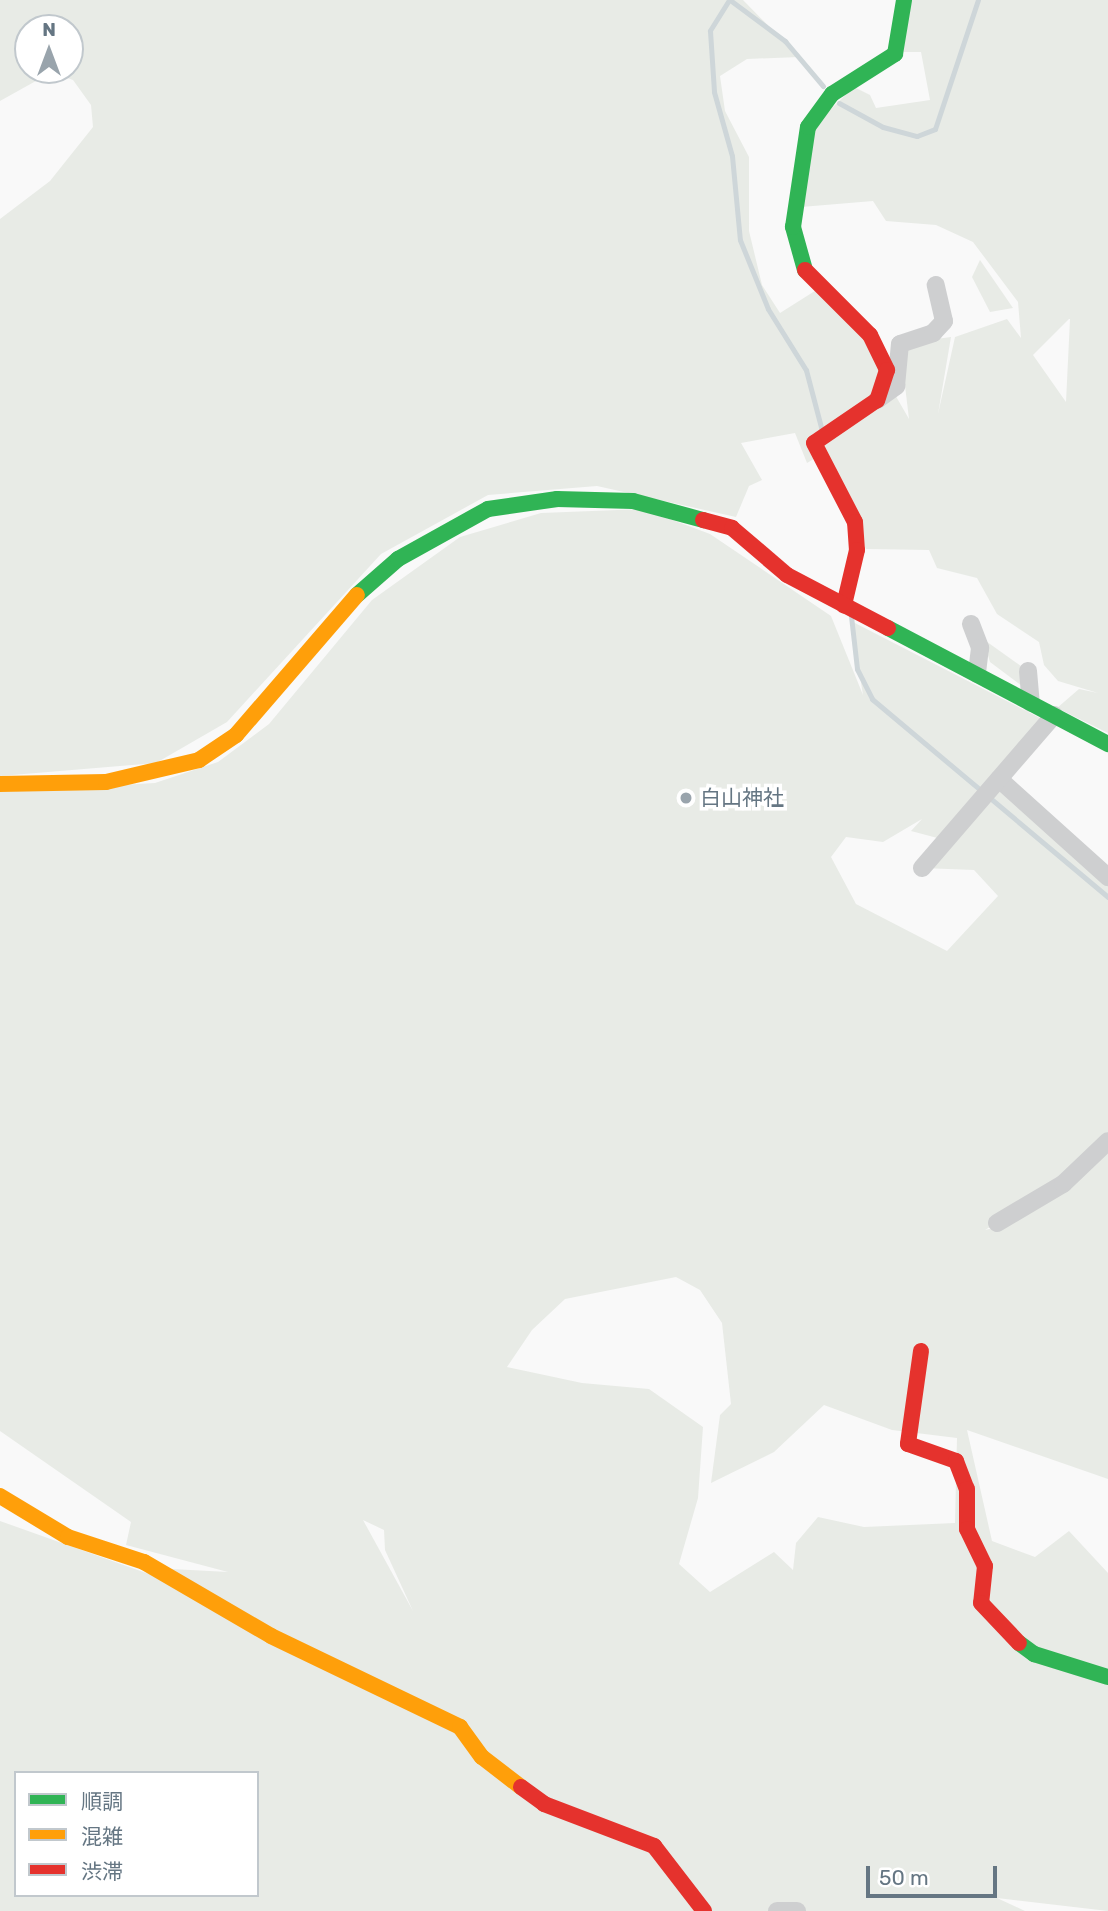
<!DOCTYPE html>
<html>
<head>
<meta charset="utf-8">
<style>
  body { margin:0 }
  #map { position:relative; width:1108px; height:1911px; overflow:hidden; background:#f9f9f9; font-family:Rubik,"Noto Sans JP",sans-serif }
  div>[style] { position:absolute }
  [style*='--x'] { left:calc(var(--x)*1px); top:calc(var(--y)*1px); width:calc(var(--w)*1px); rotate:calc(var(--a)*1deg) }
  .green>* { inset:0; background:#e8ebe6 }
  .stream>* { height:5px; margin:-2.5px; padding:0 2.5px; transform-origin:2.5px; border-radius:2.5px; background:#ced6d9 }
  .street>* { height:18px; margin:-9px; padding:0 9px; transform-origin:9px; border-radius:9px; background:#cecfd0 }
  .fast>* { height:16px; margin:-8px; padding:0 8px; transform-origin:8px; border-radius:8px; background:#30b455 }
  .slow>* { height:16px; margin:-8px; padding:0 8px; transform-origin:8px; border-radius:8px; background:#ff9f0a }
  .jam>* { height:16px; margin:-8px; padding:0 8px; transform-origin:8px; border-radius:8px; background:#e5322d }
  .dots>* { width:19px; height:19px; translate:-50% -50%; box-sizing:border-box; border:4px solid #fff; border-radius:50% }
  span { translate:-50% -50%; white-space:nowrap; text-align:center; line-height:1.15; -webkit-text-stroke:7px #fff; paint-order:stroke }
  .poi-label { font-size:21px; color:#657683 }
  .left { translate:0 -50%; text-align:left }
  .legend { position:absolute; left:14px; top:1771px; width:245px; height:126px; box-sizing:border-box; background:#fff; border:2px solid #c1c8cd; margin:0; padding:9px 12px; list-style:none; font-size:21px; color:#657683 }
  .legend li { display:flex; align-items:center; gap:14px; height:35px }
  .legend b { width:35px; border:2px solid #c1c8cd }
  .north { position:absolute; left:14px; top:14px; width:70px; height:70px; box-sizing:border-box; background:#fff; border:2px solid #c1c8cd; border-radius:50%; rotate:0deg; font-size:19px; font-weight:700; line-height:28px; text-align:center; color:#657683 }
  .north::after { content:''; display:block; margin:auto; width:24px; height:32px; background:#99a4ac; clip-path:polygon(50% 0,100% 100%,50% 72%,0 100%) }
  .scale { position:absolute; left:866px; top:1866px; width:131px; height:32px; box-sizing:border-box; border:4px solid #657683; border-top:0; padding-left:9px; font-size:21px; line-height:24px; white-space:nowrap; color:#657683; -webkit-text-stroke:5px #fff; paint-order:stroke }
</style>
</head>
<body>
<div id="map">
  <div class="green">
    <div style="clip-path:polygon(evenodd,0 0,743px 0,799px 57px,747px 59px,720px 76px,725px 111px,749px 157px,749px 231px,762px 285px,780px 313px,818px 289px,848px 313px,909px 419px,900px 344px,951px 337px,938px 414px,955px 337px,1007px 319px,1021px 338px,1018px 302px,973px 242px,936px 225px,886px 221px,873px 201px,801px 207px,815px 124px,854px 87px,870px 95px,876px 108px,930px 100px,921px 52px,901px 52px,906px 0,1108px 0,1108px 733px,1057px 708px,1079px 689px,1098px 693px,1058px 681px,1044px 665px,1039px 642px,997px 614px,977px 578px,937px 568px,929px 550px,866px 549px,817px 457px,807px 463px,795px 433px,741px 443px,762px 480px,749px 486px,736px 517px,597px 486px,488px 495px,381px 554px,227px 722px,156px 763px,0 776px,0 219px,50px 181px,93px 127px,91px 105px,73px 80px,52px 72px,0 101px,0 0,28px 28px,70px 28px,70px 70px,28px 70px,28px 28px,0 0,1069px 319px,1070px 319px,1066px 402px,1033px 355px,1069px 319px)"></div>
    <div style="clip-path:polygon(980px 260px,1013px 308px,990px 312px,972px 277px)"></div>
    <div style="clip-path:polygon(evenodd,643px 509px,710px 534px,831px 616px,863px 695px,851px 621px,1042px 719px,998px 774px,1108px 878px,1108px 1139px,1042px 1196px,985px 1230px,1009px 1224px,1108px 1153px,1108px 1479px,967px 1430px,992px 1541px,1035px 1557px,1069px 1531px,1108px 1573px,1108px 1911px,997px 1898px,1025px 1911px,0 1911px,0 1521px,177px 1584px,153px 1568px,228px 1572px,126px 1545px,131px 1522px,0 1431px,0 792px,155px 783px,218px 762px,269px 724px,372px 600px,460px 537px,541px 513px,643px 509px,922px 819px,911px 831px,945px 840px,922px 868px,974px 870px,998px 896px,947px 951px,856px 904px,831px 857px,846px 837px,883px 842px,922px 819px,643px 509px,676px 1277px,700px 1290px,722px 1323px,731px 1404px,720px 1415px,711px 1483px,774px 1452px,824px 1405px,892px 1430px,957px 1438px,955px 1523px,864px 1527px,818px 1517px,796px 1543px,793px 1570px,774px 1552px,710px 1592px,679px 1564px,698px 1498px,703px 1427px,649px 1389px,582px 1383px,507px 1367px,532px 1330px,565px 1299px,676px 1277px,643px 509px,363px 1520px,384px 1530px,385px 1550px,413px 1611px,363px 1520px,643px 509px,16px 1773px,257px 1773px,257px 1895px,16px 1895px,16px 1773px)"></div>
    <div style="clip-path:polygon(983px 639px,1028px 671px,1026px 689px,990px 662px)"></div>
  </div>
  <div class="stream">
    <div style="--x:729;--y:0;--w:36;--a:122"></div>
    <div style="--x:710;--y:31;--w:61;--a:86.2"></div>
    <div style="--x:714;--y:92;--w:66;--a:74.3"></div>
    <div style="--x:732;--y:156;--w:84;--a:84.6"></div>
    <div style="--x:740;--y:240;--w:74;--a:67.9"></div>
    <div style="--x:768;--y:309;--w:72;--a:58.1"></div>
    <div style="--x:806;--y:370;--w:63;--a:75.3"></div>
    <div style="--x:730;--y:0;--w:69;--a:36.7"></div>
    <div style="--x:785;--y:41;--w:59;--a:49.8"></div>
    <div style="--x:839;--y:103;--w:50;--a:28.6"></div>
    <div style="--x:883;--y:127;--w:35;--a:15"></div>
    <div style="--x:917;--y:136;--w:19;--a:-21"></div>
    <div style="--x:935;--y:129;--w:136;--a:-71.6"></div>
    <div style="--x:851;--y:616;--w:53;--a:83.5"></div>
    <div style="--x:857;--y:669;--w:34;--a:63"></div>
    <div style="--x:872;--y:699;--w:308;--a:40"></div>
  </div>
  <div class="street">
    <div style="--x:877;--y:400;--w:24;--a:-36"></div>
    <div style="--x:896;--y:386;--w:42;--a:-84.6"></div>
    <div style="--x:900;--y:344;--w:35;--a:-18"></div>
    <div style="--x:933;--y:333;--w:16;--a:-47"></div>
    <div style="--x:944;--y:321;--w:37;--a:-103"></div>
    <div style="--x:971;--y:624;--w:26;--a:69"></div>
    <div style="--x:980;--y:648;--w:26;--a:97"></div>
    <div style="--x:1028;--y:671;--w:32;--a:85"></div>
    <div style="--x:999;--y:779;--w:147;--a:42"></div>
    <div style="--x:922;--y:868;--w:202;--a:-49.2"></div>
    <div style="--x:997;--y:1223;--w:77;--a:-30.6"></div>
    <div style="--x:1063;--y:1184;--w:62;--a:-43.7"></div>
    <div style="--x:777;--y:1911;--w:20;--a:0"></div>
  </div>
  <div class="fast">
    <div style="--x:805;--y:270;--w:45;--a:-105.6"></div>
    <div style="--x:793;--y:227;--w:101;--a:-81.5"></div>
    <div style="--x:808;--y:127;--w:41;--a:-54"></div>
    <div style="--x:832;--y:94;--w:75;--a:-32.4"></div>
    <div style="--x:895;--y:54;--w:55;--a:-80.5"></div>
    <div style="--x:357;--y:595;--w:55;--a:-41.3"></div>
    <div style="--x:398;--y:559;--w:103;--a:-29.1"></div>
    <div style="--x:488;--y:509;--w:70;--a:-8.2"></div>
    <div style="--x:557;--y:499;--w:76;--a:1.5"></div>
    <div style="--x:633;--y:501;--w:73;--a:15.2"></div>
    <div style="--x:888;--y:628;--w:249;--a:27.8"></div>
    <div style="--x:1019;--y:1643;--w:19;--a:36"></div>
    <div style="--x:1034;--y:1654;--w:77;--a:17.3"></div>
  </div>
  <div class="slow">
    <div style="--x:0;--y:784;--w:106;--a:-1.1"></div>
    <div style="--x:106;--y:782;--w:96;--a:-13.3"></div>
    <div style="--x:199;--y:760;--w:45;--a:-34"></div>
    <div style="--x:236;--y:735;--w:185;--a:-49.2"></div>
    <div style="--x:0;--y:1496;--w:79;--a:31.1"></div>
    <div style="--x:68;--y:1537;--w:80;--a:18.2"></div>
    <div style="--x:144;--y:1562;--w:147;--a:30.2"></div>
    <div style="--x:271;--y:1636;--w:210;--a:25.7"></div>
    <div style="--x:460;--y:1727;--w:37;--a:54"></div>
    <div style="--x:482;--y:1757;--w:49;--a:37.6"></div>
  </div>
  <div class="jam">
    <div style="--x:805;--y:270;--w:92;--a:45"></div>
    <div style="--x:870;--y:335;--w:39;--a:64"></div>
    <div style="--x:887;--y:370;--w:32;--a:108"></div>
    <div style="--x:877;--y:400;--w:76;--a:145.7"></div>
    <div style="--x:814;--y:443;--w:89;--a:62.6"></div>
    <div style="--x:855;--y:522;--w:28;--a:86"></div>
    <div style="--x:857;--y:550;--w:57;--a:103.3"></div>
    <div style="--x:703;--y:520;--w:30;--a:15"></div>
    <div style="--x:732;--y:528;--w:72;--a:40.5"></div>
    <div style="--x:787;--y:575;--w:114;--a:27.7"></div>
    <div style="--x:921;--y:1351;--w:94;--a:98"></div>
    <div style="--x:908;--y:1444;--w:51;--a:19.5"></div>
    <div style="--x:956;--y:1461;--w:30;--a:69"></div>
    <div style="--x:967;--y:1489;--w:40;--a:90"></div>
    <div style="--x:967;--y:1529;--w:41;--a:64.1"></div>
    <div style="--x:985;--y:1566;--w:37;--a:96"></div>
    <div style="--x:981;--y:1603;--w:55;--a:46.5"></div>
    <div style="--x:521;--y:1787;--w:29;--a:36"></div>
    <div style="--x:544;--y:1804;--w:118;--a:20.9"></div>
    <div style="--x:654;--y:1846;--w:82;--a:52.4"></div>
  </div>
  <div class="dots">
    <div style="left:686px;top:798px;background:#99a4ac"></div>
  </div>
  <div class="poi-label">
    <span class="left" style="left:700px;top:798px">白山神社</span>
  </div>
  <ul class="legend">
  <li><b style="height:9px;background:#30b455"></b>順調</li>
  <li><b style="height:9px;background:#ff9f0a"></b>混雑</li>
  <li><b style="height:9px;background:#e5322d"></b>渋滞</li>
  </ul>
  <div class="north">N</div>
  <div class="scale">50 m</div>
</div>
</body>
</html>
